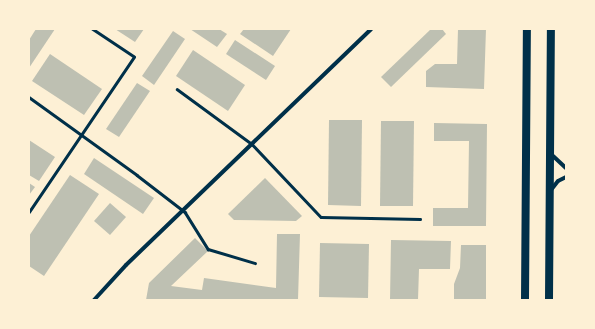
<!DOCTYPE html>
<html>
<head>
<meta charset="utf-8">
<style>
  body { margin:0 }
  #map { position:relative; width:595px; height:329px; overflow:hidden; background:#fdf0d5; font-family:Rubik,sans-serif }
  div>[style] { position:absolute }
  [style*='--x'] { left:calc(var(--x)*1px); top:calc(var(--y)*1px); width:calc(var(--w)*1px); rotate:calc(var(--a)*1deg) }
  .building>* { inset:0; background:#bec0b2 }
  .service>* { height:2.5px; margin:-1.25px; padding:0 1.25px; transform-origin:1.25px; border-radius:1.25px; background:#003049 }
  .minor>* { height:4px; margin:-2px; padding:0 2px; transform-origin:2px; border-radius:2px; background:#003049 }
  .primary>* { height:8px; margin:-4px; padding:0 4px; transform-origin:4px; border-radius:4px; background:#003049 }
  span { translate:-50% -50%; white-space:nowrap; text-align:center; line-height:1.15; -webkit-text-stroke:3.5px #fdf0d5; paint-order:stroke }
  .frame { position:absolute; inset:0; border:30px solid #fdf0d5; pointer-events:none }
</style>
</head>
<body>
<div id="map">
  <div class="building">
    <div style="clip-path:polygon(36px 29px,55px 29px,29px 68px,29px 40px)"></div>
    <div style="clip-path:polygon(115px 29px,144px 29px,135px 42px)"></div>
    <div style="clip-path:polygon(190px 29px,219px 29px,227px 34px,217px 47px)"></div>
    <div style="clip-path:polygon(244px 29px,291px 29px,273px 56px,240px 34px)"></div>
    <div style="clip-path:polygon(431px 29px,442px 29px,446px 34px,391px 87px,381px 77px)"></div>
    <div style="clip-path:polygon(458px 29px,486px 29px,484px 89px,426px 87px,426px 71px,435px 64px,457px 64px)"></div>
    <div style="clip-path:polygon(173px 31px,185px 39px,154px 85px,142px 76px)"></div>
    <div style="clip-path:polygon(235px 40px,275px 66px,266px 80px,226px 54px)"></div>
    <div style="clip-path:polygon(193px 50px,245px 85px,228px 111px,176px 76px)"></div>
    <div style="clip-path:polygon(50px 54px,102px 89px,84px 115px,32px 81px)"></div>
    <div style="clip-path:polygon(137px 83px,150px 91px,119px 137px,106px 129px)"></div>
    <div style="clip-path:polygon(329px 120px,362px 120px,361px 206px,328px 205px)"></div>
    <div style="clip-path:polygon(381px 121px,414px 121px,413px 206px,380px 206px)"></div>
    <div style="clip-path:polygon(434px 123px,487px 124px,486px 226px,433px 226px,433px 208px,468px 208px,469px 141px,434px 141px)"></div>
    <div style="clip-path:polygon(29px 140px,55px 157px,39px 181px,29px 175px)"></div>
    <div style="clip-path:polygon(94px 158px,154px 198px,143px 214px,84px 174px)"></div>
    <div style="clip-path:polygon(70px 175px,99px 194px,44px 276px,29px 266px,29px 236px)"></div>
    <div style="clip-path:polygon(265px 178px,302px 216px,296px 221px,234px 220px,228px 214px)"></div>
    <div style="clip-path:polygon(29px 183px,35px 187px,29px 195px)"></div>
    <div style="clip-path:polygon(110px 203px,126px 217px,110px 235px,94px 221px)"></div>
    <div style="clip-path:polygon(277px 234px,300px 234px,298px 300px,146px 300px,149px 283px,195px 238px,208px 251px,171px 286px,202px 290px,204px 278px,276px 288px)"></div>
    <div style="clip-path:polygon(391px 240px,451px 241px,450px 269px,419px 269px,418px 300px,390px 300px)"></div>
    <div style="clip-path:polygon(320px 243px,369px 244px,368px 298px,319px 297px)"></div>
    <div style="clip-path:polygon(461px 245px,486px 245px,486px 300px,454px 300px,454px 284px,460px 268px)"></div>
  </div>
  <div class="service">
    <div style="--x:177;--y:89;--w:93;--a:36.3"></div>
    <div style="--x:252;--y:144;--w:100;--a:46.6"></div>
    <div style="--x:321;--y:217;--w:99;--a:1.2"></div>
    <div style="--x:29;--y:97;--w:133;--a:35.8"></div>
    <div style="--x:137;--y:175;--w:61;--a:37.6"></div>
    <div style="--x:185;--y:212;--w:44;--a:58.1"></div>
    <div style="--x:208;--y:249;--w:49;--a:16.6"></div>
    <div style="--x:29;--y:212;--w:187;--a:-55.9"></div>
    <div style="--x:134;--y:57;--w:50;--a:-146.3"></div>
  </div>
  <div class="minor">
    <div style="--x:552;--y:155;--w:19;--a:43"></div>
    <div style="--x:551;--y:190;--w:11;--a:-52"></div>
    <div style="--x:558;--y:181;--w:9;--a:-27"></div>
    <div style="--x:94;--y:300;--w:47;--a:-47.6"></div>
    <div style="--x:126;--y:265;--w:340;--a:-43.9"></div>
  </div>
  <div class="primary">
    <div style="--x:525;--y:300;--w:271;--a:-89.6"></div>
    <div style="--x:549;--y:300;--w:271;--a:-89.6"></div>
  </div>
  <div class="frame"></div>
</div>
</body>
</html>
